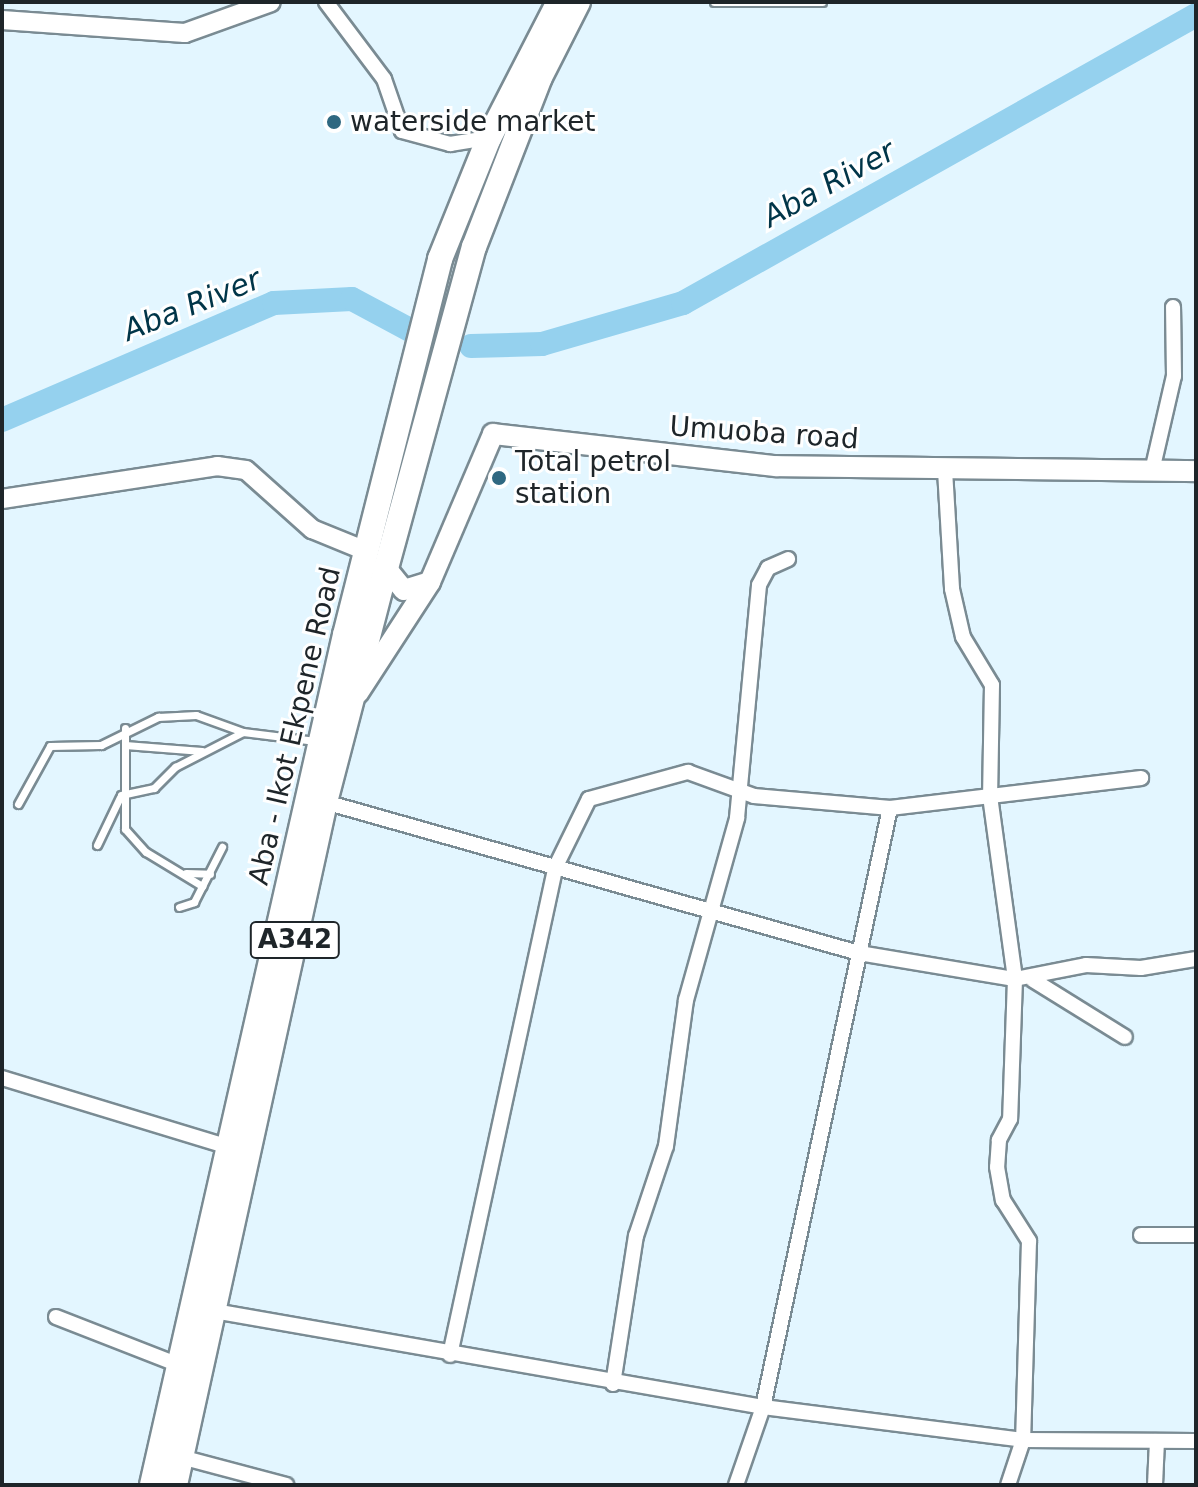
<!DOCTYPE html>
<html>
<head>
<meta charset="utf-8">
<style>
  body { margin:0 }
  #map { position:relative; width:1198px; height:1487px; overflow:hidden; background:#e3f6ff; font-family:"DejaVu Sans",sans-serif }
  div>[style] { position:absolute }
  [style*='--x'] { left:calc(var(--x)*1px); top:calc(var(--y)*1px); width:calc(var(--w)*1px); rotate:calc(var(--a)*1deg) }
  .river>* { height:24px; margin:-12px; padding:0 12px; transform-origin:12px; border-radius:12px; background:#95d1ee }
  .roads { filter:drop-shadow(2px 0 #7a8b93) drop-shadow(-2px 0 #7a8b93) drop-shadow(0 2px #7a8b93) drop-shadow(0 -2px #7a8b93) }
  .lane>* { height:7px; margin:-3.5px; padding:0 3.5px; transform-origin:3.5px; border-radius:3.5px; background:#fff }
  .street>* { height:14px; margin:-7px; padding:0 7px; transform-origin:7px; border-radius:7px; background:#fff }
  .secondary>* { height:18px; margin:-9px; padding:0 9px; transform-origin:9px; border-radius:9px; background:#fff }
  .primary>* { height:20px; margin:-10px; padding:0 10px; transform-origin:10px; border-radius:10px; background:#fff }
  .highway>* { height:24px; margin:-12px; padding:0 12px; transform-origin:12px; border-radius:12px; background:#fff }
  .dots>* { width:22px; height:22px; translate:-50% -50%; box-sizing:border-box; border:4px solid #fff; border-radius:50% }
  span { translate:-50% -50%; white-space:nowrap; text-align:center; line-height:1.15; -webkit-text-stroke:6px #fff; paint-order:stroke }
  .shield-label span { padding:2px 6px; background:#fff; border:2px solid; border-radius:6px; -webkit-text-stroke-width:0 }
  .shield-label { font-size:26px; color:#1e2529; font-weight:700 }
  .poi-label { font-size:28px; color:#1e2529 }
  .left { translate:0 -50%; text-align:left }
  .street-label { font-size:28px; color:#1e2529 }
  .water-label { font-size:30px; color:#003548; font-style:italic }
  .frame { position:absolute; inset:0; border:4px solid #1e2529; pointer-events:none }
</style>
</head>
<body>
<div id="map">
  <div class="river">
    <div style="--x:471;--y:346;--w:71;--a:-1.6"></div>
    <div style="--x:542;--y:344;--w:147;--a:-16.2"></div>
    <div style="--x:683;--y:303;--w:588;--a:-29.31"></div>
    <div style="--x:2;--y:420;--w:296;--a:-23.3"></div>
    <div style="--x:274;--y:303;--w:78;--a:-2.9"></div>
    <div style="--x:352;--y:299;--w:66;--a:28.1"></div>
  </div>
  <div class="roads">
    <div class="lane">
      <div style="--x:714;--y:2;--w:108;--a:0"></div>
      <div style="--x:125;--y:728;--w:101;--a:90"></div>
      <div style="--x:125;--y:829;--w:31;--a:48"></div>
      <div style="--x:146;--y:852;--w:66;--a:31.3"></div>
      <div style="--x:125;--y:745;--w:77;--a:4.5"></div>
      <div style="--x:121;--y:795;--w:34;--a:-12"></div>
      <div style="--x:154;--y:788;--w:30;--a:-45"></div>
      <div style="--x:175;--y:767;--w:76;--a:-27.2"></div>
      <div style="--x:18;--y:804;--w:66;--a:-61.1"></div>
      <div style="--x:50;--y:746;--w:51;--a:-1.1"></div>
      <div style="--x:101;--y:745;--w:64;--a:-26.2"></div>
      <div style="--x:158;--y:717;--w:38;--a:-3"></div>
      <div style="--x:196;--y:715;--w:50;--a:19.9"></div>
      <div style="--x:243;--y:732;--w:73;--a:7.1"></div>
      <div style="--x:97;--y:845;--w:53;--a:-64.4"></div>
      <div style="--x:186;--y:873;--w:24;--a:2"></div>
      <div style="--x:179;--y:907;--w:16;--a:-18"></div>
      <div style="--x:194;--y:902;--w:62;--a:-63"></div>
    </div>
    <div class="street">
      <div style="--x:326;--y:2;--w:96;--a:53"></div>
      <div style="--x:384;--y:79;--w:55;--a:70.9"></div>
      <div style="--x:402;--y:131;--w:50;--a:15.2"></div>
      <div style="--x:450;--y:144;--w:39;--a:-9"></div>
      <div style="--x:945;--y:470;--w:119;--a:86.6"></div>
      <div style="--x:952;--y:589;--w:49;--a:77.1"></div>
      <div style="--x:963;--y:637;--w:56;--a:58.9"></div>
      <div style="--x:992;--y:685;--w:111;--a:91"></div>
      <div style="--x:990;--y:796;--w:185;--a:82.2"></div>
      <div style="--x:1015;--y:979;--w:140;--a:92"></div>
      <div style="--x:1010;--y:1119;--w:24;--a:118"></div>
      <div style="--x:999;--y:1140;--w:27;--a:94"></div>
      <div style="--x:997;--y:1167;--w:34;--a:80"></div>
      <div style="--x:1003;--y:1200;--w:49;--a:57.6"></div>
      <div style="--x:1029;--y:1241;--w:199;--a:91.7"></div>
      <div style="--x:1023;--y:1440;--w:47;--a:108.4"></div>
      <div style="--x:1152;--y:471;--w:98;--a:-77"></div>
      <div style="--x:1174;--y:376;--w:69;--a:-90.8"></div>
      <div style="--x:325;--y:802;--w:555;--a:15.79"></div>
      <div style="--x:859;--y:953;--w:158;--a:9.5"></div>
      <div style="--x:1015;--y:979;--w:72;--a:-11.2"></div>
      <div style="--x:1086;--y:965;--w:55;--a:3.1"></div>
      <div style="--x:1141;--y:968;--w:56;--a:-9.3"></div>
      <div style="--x:1033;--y:980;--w:108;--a:31.8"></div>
      <div style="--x:2;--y:1078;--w:237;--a:16.9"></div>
      <div style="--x:1141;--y:1235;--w:55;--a:0"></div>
      <div style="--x:214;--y:1311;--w:557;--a:9.92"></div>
      <div style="--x:763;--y:1407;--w:262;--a:7.2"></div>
      <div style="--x:1023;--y:1440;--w:173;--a:0.3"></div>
      <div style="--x:56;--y:1317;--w:132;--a:21.3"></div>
      <div style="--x:450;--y:1355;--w:498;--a:-77.8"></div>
      <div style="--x:555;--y:868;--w:77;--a:-63.8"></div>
      <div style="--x:589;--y:799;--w:103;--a:-15.3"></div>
      <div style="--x:688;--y:772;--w:70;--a:20"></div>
      <div style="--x:754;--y:796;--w:137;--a:5"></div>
      <div style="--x:890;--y:808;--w:253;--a:-6.8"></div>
      <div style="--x:613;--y:1384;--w:150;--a:-81.2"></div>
      <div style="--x:636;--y:1236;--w:95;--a:-71.6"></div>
      <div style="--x:666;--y:1146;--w:147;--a:-82.2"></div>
      <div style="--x:686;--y:1000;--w:189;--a:-74.3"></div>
      <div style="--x:737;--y:818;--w:234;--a:-84.6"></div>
      <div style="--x:759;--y:585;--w:19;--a:-62"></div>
      <div style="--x:768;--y:568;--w:22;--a:-24"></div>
      <div style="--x:181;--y:1457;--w:109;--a:14.9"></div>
      <div style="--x:736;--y:1485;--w:83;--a:-70.9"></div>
      <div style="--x:763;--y:1407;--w:612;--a:-78.03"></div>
      <div style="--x:1155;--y:1485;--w:44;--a:-87.4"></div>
    </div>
    <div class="secondary">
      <div style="--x:2;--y:20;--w:183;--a:4.1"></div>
      <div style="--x:185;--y:33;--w:91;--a:-19.8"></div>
      <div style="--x:2;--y:499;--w:218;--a:-8.7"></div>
      <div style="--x:217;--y:466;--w:29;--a:8"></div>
      <div style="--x:246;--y:470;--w:89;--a:41.8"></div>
      <div style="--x:312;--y:529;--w:58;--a:22.2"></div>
    </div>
    <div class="primary">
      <div style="--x:386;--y:568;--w:28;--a:51"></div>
      <div style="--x:404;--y:590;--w:27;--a:-17"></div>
      <div style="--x:358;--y:693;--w:132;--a:-57"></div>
      <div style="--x:430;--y:582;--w:161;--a:-66.9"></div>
      <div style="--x:493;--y:434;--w:285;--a:6.5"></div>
      <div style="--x:776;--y:466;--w:420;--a:0.7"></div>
    </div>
    <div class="highway">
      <div style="--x:152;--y:1485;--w:872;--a:-77.21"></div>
      <div style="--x:345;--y:635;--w:388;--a:-75.8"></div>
      <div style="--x:440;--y:259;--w:131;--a:-68"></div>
      <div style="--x:489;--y:138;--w:153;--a:-62.8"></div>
      <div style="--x:175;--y:1485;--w:699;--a:-77.61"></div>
      <div style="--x:325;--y:802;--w:242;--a:-75.4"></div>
      <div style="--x:386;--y:568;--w:333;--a:-74.7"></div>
      <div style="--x:474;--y:247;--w:182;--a:-68.8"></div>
      <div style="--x:540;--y:77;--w:84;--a:-63.1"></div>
    </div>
  </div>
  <div class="dots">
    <div style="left:334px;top:122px;background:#2f6881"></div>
    <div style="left:499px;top:478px;background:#2f6881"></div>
  </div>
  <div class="shield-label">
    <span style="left:295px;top:940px">A342</span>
  </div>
  <div class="poi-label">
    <span class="left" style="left:350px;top:122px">waterside market</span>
    <span class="left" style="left:515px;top:478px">Total petrol<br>station</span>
  </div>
  <div class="street-label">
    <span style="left:764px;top:433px;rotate:4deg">Umuoba road</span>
    <span style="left:295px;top:726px;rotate:-77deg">Aba - Ikot Ekpene Road</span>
  </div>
  <div class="water-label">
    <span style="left:829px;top:184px;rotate:-29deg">Aba River</span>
    <span style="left:192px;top:305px;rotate:-22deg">Aba River</span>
  </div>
  <div class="frame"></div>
</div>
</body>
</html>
